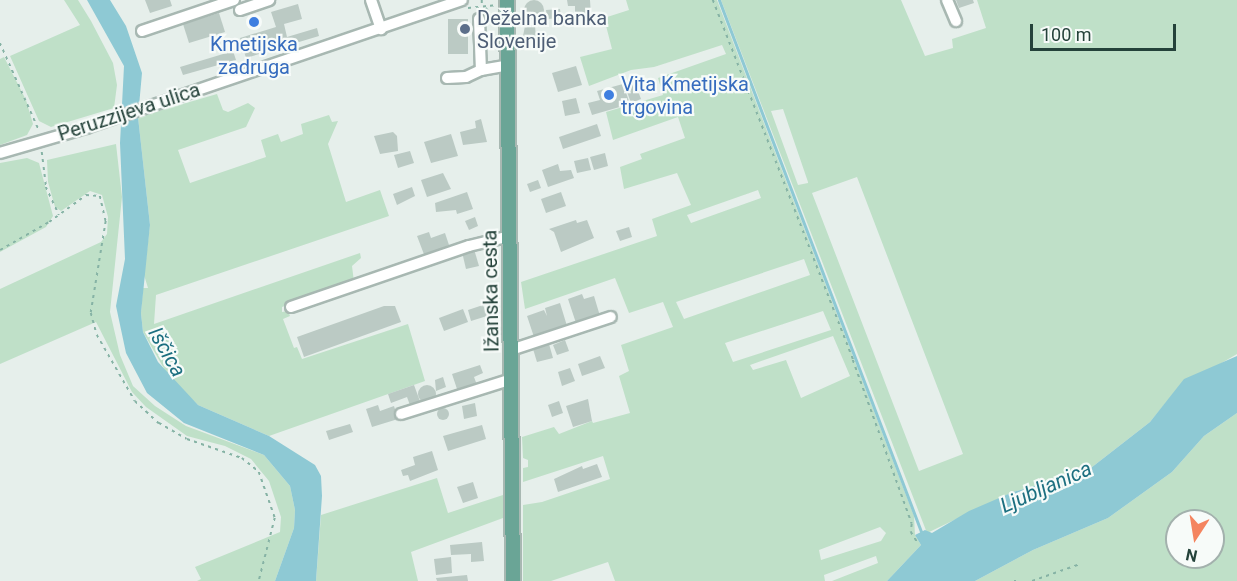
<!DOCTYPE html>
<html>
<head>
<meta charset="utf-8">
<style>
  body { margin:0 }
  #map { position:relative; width:1237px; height:581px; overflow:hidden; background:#e6efeb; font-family:Roboto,sans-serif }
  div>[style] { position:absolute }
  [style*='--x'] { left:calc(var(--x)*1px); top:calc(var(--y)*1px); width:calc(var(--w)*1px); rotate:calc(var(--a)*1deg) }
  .green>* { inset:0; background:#bfe0c8 }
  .water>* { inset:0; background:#8ec9d4 }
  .stream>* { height:3px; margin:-1.5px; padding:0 1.5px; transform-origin:1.5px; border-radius:1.5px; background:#8ec9d4 }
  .building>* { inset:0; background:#bbcac4 }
  .round { border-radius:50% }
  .path>* { height:1.5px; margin-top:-0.75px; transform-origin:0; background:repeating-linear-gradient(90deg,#86b3a5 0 3px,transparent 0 7.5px) }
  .roads { filter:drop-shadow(2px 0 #a8b8b2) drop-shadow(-2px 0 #a8b8b2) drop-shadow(0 2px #a8b8b2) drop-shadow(0 -2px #a8b8b2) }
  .minor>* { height:10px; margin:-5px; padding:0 5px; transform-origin:5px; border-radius:5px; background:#fff }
  .major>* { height:14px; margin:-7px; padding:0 7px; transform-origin:7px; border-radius:7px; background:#6aa596 }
  .dots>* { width:16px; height:16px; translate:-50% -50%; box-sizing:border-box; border:3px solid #f7fbf9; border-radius:50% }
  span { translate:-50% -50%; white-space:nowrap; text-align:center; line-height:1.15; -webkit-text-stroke:4.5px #f7fbf9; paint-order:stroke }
  .service-label { font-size:20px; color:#4e5e75 }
  .left { translate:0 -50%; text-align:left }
  .shop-label { font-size:20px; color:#366cbe }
  .street-label { font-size:20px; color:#24423a }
  .water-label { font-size:21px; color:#1c6f80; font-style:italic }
  .north { position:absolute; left:1165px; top:509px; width:60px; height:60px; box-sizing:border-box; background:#f7fbf9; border:2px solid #a3b1ad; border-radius:50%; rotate:192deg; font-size:16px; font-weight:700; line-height:24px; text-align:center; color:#24423a }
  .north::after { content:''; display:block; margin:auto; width:21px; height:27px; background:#f4845f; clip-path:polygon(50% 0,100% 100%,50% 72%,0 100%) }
  .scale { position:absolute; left:1030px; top:24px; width:146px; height:27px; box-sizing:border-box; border:3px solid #24423a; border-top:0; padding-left:8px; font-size:18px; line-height:21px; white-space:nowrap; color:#24423a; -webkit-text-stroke:4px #f7fbf9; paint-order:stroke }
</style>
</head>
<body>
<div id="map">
  <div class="green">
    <div style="clip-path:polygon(64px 0,78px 0,91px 21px,113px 63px,117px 85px,114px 108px,51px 127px,39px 121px,10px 56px,80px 25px)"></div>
    <div style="clip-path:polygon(evenodd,626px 0,717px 0,914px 516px,915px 535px,921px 545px,887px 581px,832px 581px,878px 563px,876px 556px,824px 575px,825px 581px,615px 581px,608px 562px,551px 581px,523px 581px,523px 505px,542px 502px,610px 479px,603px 456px,523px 482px,523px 468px,528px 467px,528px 460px,523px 458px,522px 437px,554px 427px,559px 434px,592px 421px,593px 423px,630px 413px,619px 376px,629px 371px,621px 345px,673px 327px,663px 302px,629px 313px,615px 278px,525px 309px,521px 282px,657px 236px,652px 219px,691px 205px,677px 173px,624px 189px,620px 167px,642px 159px,640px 154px,685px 138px,678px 117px,613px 140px,606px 112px,663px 95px,658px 78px,726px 54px,722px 45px,654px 67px,631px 70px,589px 86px,580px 57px,612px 49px,604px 18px,629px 10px,626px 0,758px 190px,761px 198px,691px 223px,687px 215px,758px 190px,626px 0,804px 259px,810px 275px,684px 319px,676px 302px,804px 259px,626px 0,823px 311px,831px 330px,733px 362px,725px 343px,823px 311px,626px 0,833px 336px,850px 376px,801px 398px,786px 360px,753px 370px,750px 365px,833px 336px,626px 0,880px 527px,886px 533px,881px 541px,821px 560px,819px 550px,880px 527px)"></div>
    <div style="clip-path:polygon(evenodd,721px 0,901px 0,925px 56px,953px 48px,952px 39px,986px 28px,977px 0,1237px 0,1237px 354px,1177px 389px,1150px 422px,1087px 471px,1013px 492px,927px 533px,721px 0,783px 109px,808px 182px,808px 183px,798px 185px,771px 111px,783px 109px,721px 0,857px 177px,963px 454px,919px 471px,812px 193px,857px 177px)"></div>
    <div style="clip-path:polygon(4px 57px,26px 100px,33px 124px,27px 135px,0 145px,0 59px)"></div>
    <div style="clip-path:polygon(217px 94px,223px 110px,228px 112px,248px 103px,255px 108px,246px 127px,178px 150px,190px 183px,266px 157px,261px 140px,278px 134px,281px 142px,303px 134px,301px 124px,329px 115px,332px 122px,338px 121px,328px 144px,346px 202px,380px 190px,389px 216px,156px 295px,154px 324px,360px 253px,361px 258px,352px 266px,354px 282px,282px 307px,282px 312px,288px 311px,290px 316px,283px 319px,294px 348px,297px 347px,302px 359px,408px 324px,425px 381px,269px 436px,198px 405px,170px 379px,143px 332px,141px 313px,143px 288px,148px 288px,144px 275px,150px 225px,138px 117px)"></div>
    <div style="clip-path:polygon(116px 144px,122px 197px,110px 312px,120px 355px,133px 386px,155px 406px,186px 426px,264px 455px,290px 486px,295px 510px,294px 528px,275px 581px,197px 581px,201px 579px,195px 567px,280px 532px,281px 517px,269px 481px,251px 459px,225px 446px,187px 436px,146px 407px,132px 392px,96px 322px,0 364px,0 289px,101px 242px,107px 234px,108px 217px,102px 195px,90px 191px,61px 211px,55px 207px,48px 182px,47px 160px)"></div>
    <div style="clip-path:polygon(27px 158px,39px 163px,53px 216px,46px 227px,0 252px,0 163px)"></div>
    <div style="clip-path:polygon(evenodd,1237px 413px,1237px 581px,975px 581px,1033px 550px,1108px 518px,1172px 472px,1204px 436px,1237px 413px,1177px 521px,1213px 521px,1213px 557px,1177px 557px,1177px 521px)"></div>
    <div style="clip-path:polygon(437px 478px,448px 513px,503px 495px,503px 518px,411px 552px,418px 581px,316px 581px,321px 515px)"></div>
  </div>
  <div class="water">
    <div style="clip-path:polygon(87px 0,110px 0,126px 26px,142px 73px,138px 117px,150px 225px,141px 313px,143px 332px,158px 362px,198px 405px,269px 436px,315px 465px,321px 476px,322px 496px,316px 581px,275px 581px,294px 528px,295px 510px,290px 486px,264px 455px,184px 423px,147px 393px,126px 353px,116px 306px,125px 259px,120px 143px,124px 66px)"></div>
    <div style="clip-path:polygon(1237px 356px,1237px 413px,1204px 436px,1172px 472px,1108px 518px,1033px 550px,975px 581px,887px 581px,921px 545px,915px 535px,925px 530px,932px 533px,969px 511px,1013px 492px,1087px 471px,1150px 422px,1184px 379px)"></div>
  </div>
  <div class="stream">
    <div style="--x:719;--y:0;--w:571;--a:69.19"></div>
  </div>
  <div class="building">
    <div class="round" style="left:524px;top:0;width:20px;height:20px"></div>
    <div style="clip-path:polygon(145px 0,170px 0,172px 6px,150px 13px)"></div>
    <div style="clip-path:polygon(567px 0,590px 0,591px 16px,575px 16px,575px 6px,568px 6px)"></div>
    <div style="clip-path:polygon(956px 0,973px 0,974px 3px,959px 8px)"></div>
    <div style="clip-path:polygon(298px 4px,302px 19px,284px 24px,287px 37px,317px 28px,319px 36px,246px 58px,240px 38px,276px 27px,271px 12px)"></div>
    <div style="clip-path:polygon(560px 9px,561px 18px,547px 19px,546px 10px)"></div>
    <div style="clip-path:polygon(219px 13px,225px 32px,189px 43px,183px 24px)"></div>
    <div style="clip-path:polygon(448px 19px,468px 19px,468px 54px,448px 54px)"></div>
    <div style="clip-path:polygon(535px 25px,536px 41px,522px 41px,525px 26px)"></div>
    <div style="clip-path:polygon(233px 51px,236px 60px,183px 75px,180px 67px)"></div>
    <div style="clip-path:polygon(576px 66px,582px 85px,558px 92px,552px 73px)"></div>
    <div style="clip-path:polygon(635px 83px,641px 99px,631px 103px,625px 86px)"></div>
    <div style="clip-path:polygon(623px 84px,630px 104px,592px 115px,588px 103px,600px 100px,597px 91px)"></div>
    <div style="clip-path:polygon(576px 98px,580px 113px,565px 116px,562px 101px)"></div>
    <div style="clip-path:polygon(481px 119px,487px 142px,463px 145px,460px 132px,476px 128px,475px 121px)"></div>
    <div style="clip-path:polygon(597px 124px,601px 136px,563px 149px,559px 137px)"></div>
    <div style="clip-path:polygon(393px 132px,397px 136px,398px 151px,380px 154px,374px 136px)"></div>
    <div style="clip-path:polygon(451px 134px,458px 156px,431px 163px,424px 142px)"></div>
    <div style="clip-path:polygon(410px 151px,414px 163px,398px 168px,394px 155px)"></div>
    <div style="clip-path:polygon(605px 153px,608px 166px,594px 170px,590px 157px)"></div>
    <div style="clip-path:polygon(588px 158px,591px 170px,577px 173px,574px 161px)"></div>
    <div style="clip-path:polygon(558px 164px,560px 171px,571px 170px,574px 178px,548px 187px,542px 170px)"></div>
    <div style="clip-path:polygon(443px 173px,451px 189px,427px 197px,421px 180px)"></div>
    <div style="clip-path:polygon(538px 180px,541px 188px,530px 192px,527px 184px)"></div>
    <div style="clip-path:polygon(412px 187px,415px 196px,397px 205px,393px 194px)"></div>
    <div style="clip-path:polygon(467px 192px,473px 209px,457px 214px,456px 210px,436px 212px,435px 203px)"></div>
    <div style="clip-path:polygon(561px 192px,566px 206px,546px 213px,541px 199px)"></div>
    <div style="clip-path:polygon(475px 217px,478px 226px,469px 230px,465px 221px)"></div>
    <div style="clip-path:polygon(576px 220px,577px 223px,587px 220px,594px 238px,561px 252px,554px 232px,549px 229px)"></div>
    <div style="clip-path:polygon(629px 227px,632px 237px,620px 241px,616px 231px)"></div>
    <div style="clip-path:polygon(429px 232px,431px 238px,445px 233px,449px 245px,425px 257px,417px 236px)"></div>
    <div style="clip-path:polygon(474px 249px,479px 266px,466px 269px,462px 252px)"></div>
    <div style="clip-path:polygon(582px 294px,584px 299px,594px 296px,600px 316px,576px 323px,568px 299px)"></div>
    <div style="clip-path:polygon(560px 303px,567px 326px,534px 337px,527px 316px,544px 310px,547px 316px,545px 308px)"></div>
    <div style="clip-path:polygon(483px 305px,487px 316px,471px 321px,468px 310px)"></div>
    <div style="clip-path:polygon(384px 306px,395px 306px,401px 322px,304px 357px,297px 337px)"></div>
    <div style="clip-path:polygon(463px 309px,468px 322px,444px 331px,439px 318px)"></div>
    <div style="clip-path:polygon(565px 340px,569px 351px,557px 355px,553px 345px)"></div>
    <div style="clip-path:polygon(549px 344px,553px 358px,537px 362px,533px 349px)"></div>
    <div style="clip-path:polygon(600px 356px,605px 368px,582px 376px,578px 364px)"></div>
    <div style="clip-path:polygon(480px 365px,483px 373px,474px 377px,477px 385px,458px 392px,452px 374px)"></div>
    <div style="clip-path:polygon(570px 368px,575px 381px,562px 386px,558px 372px)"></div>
    <div style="clip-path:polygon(443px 377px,446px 387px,436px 391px,435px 380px)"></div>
    <div style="clip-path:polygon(414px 385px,421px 404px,411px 408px,407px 397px,391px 403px,388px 394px)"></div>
    <div class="round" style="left:418px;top:385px;width:18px;height:18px"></div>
    <div style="clip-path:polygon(588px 399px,592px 421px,573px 427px,566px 406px)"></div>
    <div style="clip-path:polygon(559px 401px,563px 413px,552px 417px,548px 405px)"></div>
    <div style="clip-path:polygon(475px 403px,477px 416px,464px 419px,462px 406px)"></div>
    <div style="clip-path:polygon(378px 405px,380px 411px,394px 406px,398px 419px,372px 427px,366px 409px)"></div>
    <div class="round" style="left:437px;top:408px;width:12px;height:12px"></div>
    <div style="clip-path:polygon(350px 424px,353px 432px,329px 440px,326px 431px)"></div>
    <div style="clip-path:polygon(482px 425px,486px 439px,448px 451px,443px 436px)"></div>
    <div style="clip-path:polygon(432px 451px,438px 470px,410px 481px,408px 475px,403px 476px,401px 470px,415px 465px,413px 457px)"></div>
    <div style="clip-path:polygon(597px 464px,602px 477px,558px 492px,554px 479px,582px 466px,583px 469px)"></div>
    <div style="clip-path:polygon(473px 482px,478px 498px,463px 503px,457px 487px)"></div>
    <div style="clip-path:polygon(482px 542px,484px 561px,471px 562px,471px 554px,451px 555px,450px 545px)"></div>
    <div style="clip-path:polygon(451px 557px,452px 573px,436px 575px,434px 559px)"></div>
    <div style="clip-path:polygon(467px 575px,468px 581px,437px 581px,436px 578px)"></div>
  </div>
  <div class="path">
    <div style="--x:482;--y:0;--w:6;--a:90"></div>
    <div style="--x:713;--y:0;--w:386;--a:68.7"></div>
    <div style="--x:853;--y:360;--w:174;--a:70.2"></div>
    <div style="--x:912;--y:524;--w:8;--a:97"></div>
    <div style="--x:911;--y:532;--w:13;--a:58"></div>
    <div style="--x:468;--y:8;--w:27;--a:-6"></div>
    <div style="--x:486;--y:8;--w:17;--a:57"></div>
    <div style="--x:0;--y:43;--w:95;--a:65.9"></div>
    <div style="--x:42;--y:152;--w:35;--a:83"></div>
    <div style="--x:46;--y:187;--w:31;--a:65"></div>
    <div style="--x:0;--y:250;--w:56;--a:-29.7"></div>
    <div style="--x:49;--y:222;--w:46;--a:-36.1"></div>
    <div style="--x:86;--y:195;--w:14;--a:4"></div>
    <div style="--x:100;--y:196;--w:26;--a:77"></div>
    <div style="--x:106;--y:221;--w:93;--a:99.3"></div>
    <div style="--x:91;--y:313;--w:23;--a:75"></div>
    <div style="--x:97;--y:335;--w:76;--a:60.1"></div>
    <div style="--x:135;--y:401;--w:33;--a:43"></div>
    <div style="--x:159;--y:423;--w:32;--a:30"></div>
    <div style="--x:187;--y:439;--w:58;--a:19.1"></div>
    <div style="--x:242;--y:458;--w:22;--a:39"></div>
    <div style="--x:259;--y:472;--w:49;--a:70.8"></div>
    <div style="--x:275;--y:518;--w:65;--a:104.3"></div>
    <div style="--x:1014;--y:581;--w:2;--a:0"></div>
    <div style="--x:1032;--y:581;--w:51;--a:-19.5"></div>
  </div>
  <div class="roads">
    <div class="minor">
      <div style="--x:371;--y:0;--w:31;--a:71"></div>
      <div style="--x:947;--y:0;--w:23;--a:67"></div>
      <div style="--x:240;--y:10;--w:31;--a:-19"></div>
      <div style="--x:479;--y:19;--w:51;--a:87.8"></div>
      <div style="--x:481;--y:70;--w:27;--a:-10"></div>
      <div style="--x:142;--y:31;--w:97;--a:-18.6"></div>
      <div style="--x:447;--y:78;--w:19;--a:-3"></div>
      <div style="--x:466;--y:77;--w:17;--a:-25"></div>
      <div style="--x:0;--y:153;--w:90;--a:-16.2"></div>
      <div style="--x:86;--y:128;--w:397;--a:-18.8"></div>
      <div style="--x:291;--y:307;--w:188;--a:-18.9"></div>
      <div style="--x:469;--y:246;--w:42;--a:-13.7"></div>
      <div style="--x:511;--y:350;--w:105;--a:-18.3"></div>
      <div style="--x:401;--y:414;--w:116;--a:-17.5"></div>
    </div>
    <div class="major">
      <div style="--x:507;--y:0;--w:581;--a:89.41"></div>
    </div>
  </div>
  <div class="dots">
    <div style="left:254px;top:22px;background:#3f7fe0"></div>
    <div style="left:465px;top:29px;background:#5c6f8a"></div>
    <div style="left:609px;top:95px;background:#3f7fe0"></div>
  </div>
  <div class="service-label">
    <span class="left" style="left:477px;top:30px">Deželna banka<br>Slovenije</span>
  </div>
  <div class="shop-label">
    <span style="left:254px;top:56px">Kmetijska<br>zadruga</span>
    <span class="left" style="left:621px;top:96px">Vita Kmetijska<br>trgovina</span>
  </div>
  <div class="street-label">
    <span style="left:129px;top:112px;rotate:-18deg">Peruzzijeva ulica</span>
    <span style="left:491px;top:291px;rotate:-91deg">Ižanska cesta</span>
  </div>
  <div class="water-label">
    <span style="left:167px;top:352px;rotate:60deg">Iščica</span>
    <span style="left:1046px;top:487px;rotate:-24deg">Ljubljanica</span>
  </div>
  <div class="north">N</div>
  <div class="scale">100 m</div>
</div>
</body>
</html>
